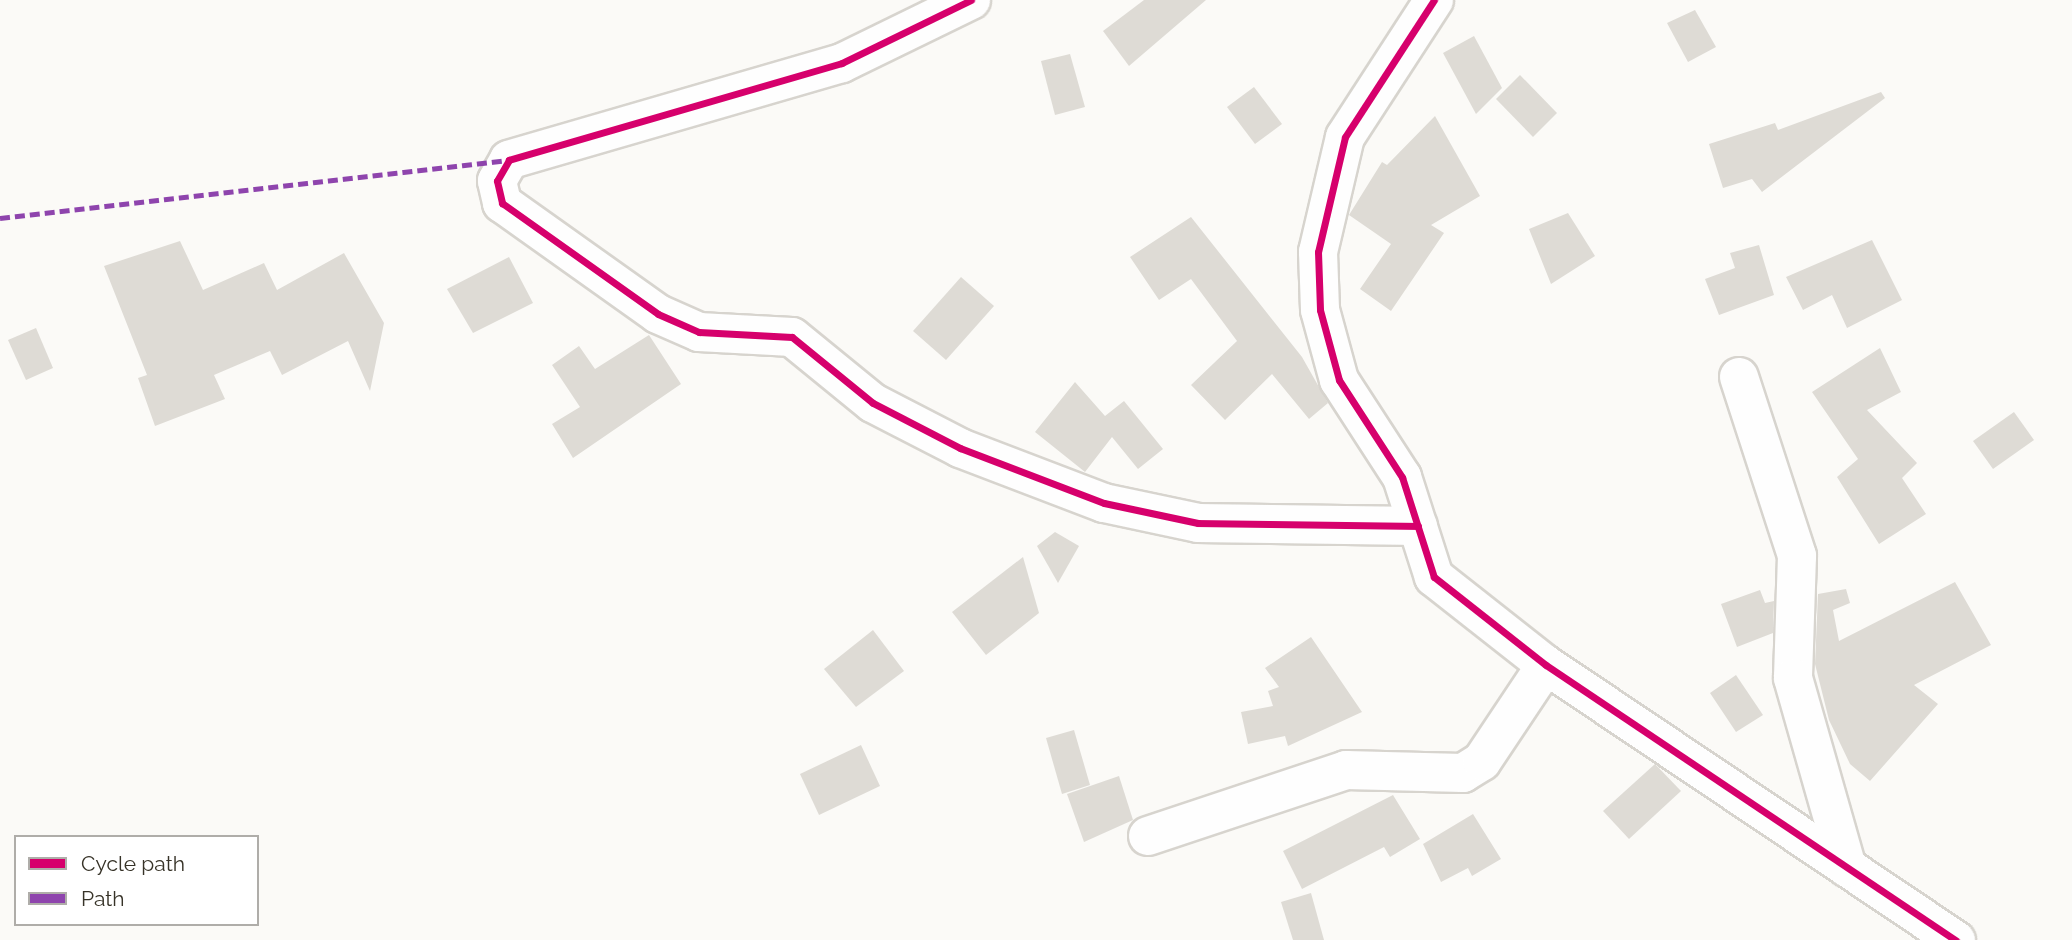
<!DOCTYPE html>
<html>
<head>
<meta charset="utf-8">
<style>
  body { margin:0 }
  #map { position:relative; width:2072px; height:940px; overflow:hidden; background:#fbfaf7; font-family:Raleway,sans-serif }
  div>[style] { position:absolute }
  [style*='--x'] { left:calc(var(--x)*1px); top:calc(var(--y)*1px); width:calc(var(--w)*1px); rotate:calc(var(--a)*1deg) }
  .building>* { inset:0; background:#dedbd5 }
  .roads { filter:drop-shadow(2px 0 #d7d4ce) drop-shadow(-2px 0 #d7d4ce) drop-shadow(0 2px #d7d4ce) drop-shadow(0 -2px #d7d4ce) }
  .minor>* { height:38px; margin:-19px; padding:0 19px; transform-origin:19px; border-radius:19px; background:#fefefe }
  .quiet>* { height:5px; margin-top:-2.5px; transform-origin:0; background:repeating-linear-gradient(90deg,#8e44ad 0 10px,transparent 0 15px) }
  .cycleway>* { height:7px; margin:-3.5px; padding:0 3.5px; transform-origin:3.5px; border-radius:3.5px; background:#d6006c }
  span { translate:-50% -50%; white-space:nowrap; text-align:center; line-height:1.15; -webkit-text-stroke:7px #fff; paint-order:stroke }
  .legend { position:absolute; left:14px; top:835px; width:245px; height:91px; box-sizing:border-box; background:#fff; border:2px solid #afada9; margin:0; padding:9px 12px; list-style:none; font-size:21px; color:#373328 }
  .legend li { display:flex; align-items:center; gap:14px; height:35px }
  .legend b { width:35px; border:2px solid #afada9 }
</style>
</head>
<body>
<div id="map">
  <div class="building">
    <div style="clip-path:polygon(1144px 0,1206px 0,1129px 66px,1103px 31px)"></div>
    <div style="clip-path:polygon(1695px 10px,1716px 47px,1688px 62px,1667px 23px)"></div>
    <div style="clip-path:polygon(1474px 36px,1502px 88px,1476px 114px,1443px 53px)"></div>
    <div style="clip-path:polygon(1070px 54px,1085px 107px,1055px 115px,1041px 61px)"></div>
    <div style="clip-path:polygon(1520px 75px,1557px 113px,1533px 137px,1496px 99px)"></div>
    <div style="clip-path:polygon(1254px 87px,1282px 124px,1255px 144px,1227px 107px)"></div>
    <div style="clip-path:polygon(1881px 92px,1885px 98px,1762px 192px,1752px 179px,1723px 188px,1709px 144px,1775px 123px,1778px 130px)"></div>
    <div style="clip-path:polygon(1435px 116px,1480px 196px,1431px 225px,1444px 233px,1391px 311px,1360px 289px,1391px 244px,1349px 215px,1382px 162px,1387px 165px)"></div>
    <div style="clip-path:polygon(1568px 213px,1595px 256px,1551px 284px,1529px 229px)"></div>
    <div style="clip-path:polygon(1191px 217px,1302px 357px,1328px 403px,1309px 419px,1272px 374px,1225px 420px,1191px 385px,1237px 341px,1191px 279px,1159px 300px,1130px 257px)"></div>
    <div style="clip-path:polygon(1872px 240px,1902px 300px,1847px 328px,1832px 295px,1803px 310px,1786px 277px)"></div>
    <div style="clip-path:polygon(180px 241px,203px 290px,264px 263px,277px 290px,344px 253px,384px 323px,370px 391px,348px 341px,282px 375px,270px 351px,214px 375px,225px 399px,155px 426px,138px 378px,147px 375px,104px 266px)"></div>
    <div style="clip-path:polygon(1759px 245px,1774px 295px,1719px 315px,1705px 279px,1735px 268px,1730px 253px)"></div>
    <div style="clip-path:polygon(509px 257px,533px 303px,473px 333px,447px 289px)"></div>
    <div style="clip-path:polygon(961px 277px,994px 306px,946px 360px,913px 331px)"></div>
    <div style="clip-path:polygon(36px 328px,53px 368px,26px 380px,8px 340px)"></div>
    <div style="clip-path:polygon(649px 335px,681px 384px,573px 458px,552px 424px,580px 407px,552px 365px,579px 346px,595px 369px)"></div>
    <div style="clip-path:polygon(1880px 348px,1901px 392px,1867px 410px,1917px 463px,1902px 478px,1926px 514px,1879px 544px,1837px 477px,1858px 459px,1812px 392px)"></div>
    <div style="clip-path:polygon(1075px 382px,1105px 416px,1124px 401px,1163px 449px,1138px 469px,1112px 437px,1085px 472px,1035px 432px)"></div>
    <div style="clip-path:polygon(2014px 412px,2034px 440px,1993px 469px,1973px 441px)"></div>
    <div style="clip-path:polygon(1055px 532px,1079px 546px,1058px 583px,1037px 546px)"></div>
    <div style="clip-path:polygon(1023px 557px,1039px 613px,986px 655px,952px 612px)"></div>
    <div style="clip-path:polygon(1955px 582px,1991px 645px,1914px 685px,1938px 704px,1870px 781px,1850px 764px,1829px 720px,1815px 664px,1818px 594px,1846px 589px,1850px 603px,1833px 610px,1839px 641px)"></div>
    <div style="clip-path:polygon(1760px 590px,1765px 603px,1774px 601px,1773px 633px,1737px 647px,1721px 604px)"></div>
    <div style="clip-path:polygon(873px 630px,904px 671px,856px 707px,824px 669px)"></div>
    <div style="clip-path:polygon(1311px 637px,1362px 712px,1288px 746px,1285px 736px,1248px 744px,1241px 712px,1273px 706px,1268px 691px,1279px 687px,1265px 668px)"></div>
    <div style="clip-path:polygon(1736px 675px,1763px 715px,1736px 732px,1710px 693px)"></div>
    <div style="clip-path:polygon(1074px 730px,1090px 785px,1062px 794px,1046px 738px)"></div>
    <div style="clip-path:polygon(861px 745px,880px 786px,819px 815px,800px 774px)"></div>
    <div style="clip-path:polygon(1655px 764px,1681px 791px,1629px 839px,1603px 811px)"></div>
    <div style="clip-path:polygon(1119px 776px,1133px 820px,1084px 842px,1067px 794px)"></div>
    <div style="clip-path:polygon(1393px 795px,1420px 839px,1390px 857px,1384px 847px,1302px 889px,1283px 851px)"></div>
    <div style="clip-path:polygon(1473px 814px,1501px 859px,1472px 876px,1468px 868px,1441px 882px,1423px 844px)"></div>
    <div style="clip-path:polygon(1311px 893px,1324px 940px,1293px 940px,1281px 902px)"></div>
  </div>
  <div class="roads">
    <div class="minor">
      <div style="--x:971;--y:0;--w:144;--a:154"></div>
      <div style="--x:842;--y:63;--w:347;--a:163.8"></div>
      <div style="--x:509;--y:160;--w:24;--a:120"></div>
      <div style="--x:497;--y:181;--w:23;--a:77"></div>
      <div style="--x:502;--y:203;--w:191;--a:35.4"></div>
      <div style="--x:658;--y:314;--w:45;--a:23.7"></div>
      <div style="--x:699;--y:332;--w:93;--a:3.1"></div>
      <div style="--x:792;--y:337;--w:104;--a:39.2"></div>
      <div style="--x:873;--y:403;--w:98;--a:27.3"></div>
      <div style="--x:960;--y:448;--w:154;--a:20.9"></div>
      <div style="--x:1104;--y:503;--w:96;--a:12"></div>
      <div style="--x:1198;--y:523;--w:220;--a:0.8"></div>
      <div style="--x:1434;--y:0;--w:163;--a:123"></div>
      <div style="--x:1345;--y:137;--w:118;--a:103.2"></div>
      <div style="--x:1318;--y:252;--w:58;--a:88"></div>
      <div style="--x:1320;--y:310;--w:73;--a:74.8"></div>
      <div style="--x:1339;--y:380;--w:116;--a:57"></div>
      <div style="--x:1402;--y:477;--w:105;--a:72.3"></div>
      <div style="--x:1434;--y:577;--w:142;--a:38.2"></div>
      <div style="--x:1546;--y:665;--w:494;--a:33.9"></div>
      <div style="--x:1739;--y:377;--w:188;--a:72"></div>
      <div style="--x:1797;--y:556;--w:122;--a:91.9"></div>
      <div style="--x:1793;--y:678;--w:197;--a:74.1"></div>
      <div style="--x:1148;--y:836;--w:209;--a:-18.4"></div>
      <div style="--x:1346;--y:770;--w:117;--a:1.5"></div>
      <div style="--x:1463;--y:773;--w:22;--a:-32"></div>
      <div style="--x:1482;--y:761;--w:115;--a:-56.3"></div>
    </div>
  </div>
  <div class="quiet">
    <div style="--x:0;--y:218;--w:512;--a:-6.5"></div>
  </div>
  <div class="cycleway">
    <div style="--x:971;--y:0;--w:144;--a:154"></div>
    <div style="--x:842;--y:63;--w:347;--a:163.8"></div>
    <div style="--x:509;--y:160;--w:24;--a:120"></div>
    <div style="--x:497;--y:181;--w:23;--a:77"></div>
    <div style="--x:502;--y:203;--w:191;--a:35.4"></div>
    <div style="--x:658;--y:314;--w:45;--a:23.7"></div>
    <div style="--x:699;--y:332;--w:93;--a:3.1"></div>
    <div style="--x:792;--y:337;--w:104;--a:39.2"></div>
    <div style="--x:873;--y:403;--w:98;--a:27.3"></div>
    <div style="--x:960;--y:448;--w:154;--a:20.9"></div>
    <div style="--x:1104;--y:503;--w:96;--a:12"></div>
    <div style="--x:1198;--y:523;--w:220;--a:0.8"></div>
    <div style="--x:1434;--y:0;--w:163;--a:123"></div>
    <div style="--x:1345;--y:137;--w:118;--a:103.2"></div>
    <div style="--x:1318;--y:252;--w:58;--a:88"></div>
    <div style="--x:1320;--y:310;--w:73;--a:74.8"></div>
    <div style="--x:1339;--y:380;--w:116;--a:57"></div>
    <div style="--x:1402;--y:477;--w:105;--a:72.3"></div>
    <div style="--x:1434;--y:577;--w:142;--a:38.2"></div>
    <div style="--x:1546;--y:665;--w:494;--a:33.9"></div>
  </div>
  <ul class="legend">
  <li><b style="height:9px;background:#d6006c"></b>Cycle path</li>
  <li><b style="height:9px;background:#8e44ad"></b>Path</li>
  </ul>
</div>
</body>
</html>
